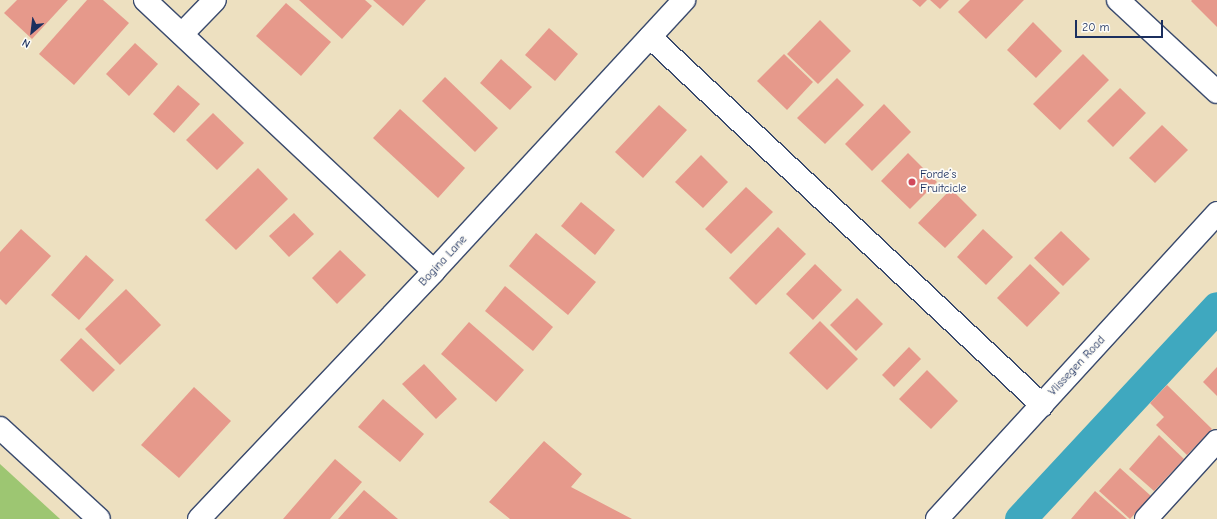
<!DOCTYPE html>
<html>
<head>
<meta charset="utf-8">
<style>
  body { margin:0 }
  #map { position:relative; width:1217px; height:519px; overflow:hidden; background:#ede0c0; font-family:"Comic Neue",sans-serif }
  div>[style] { position:absolute }
  [style*='--x'] { left:calc(var(--x)*1px); top:calc(var(--y)*1px); width:calc(var(--w)*1px); rotate:calc(var(--a)*1deg) }
  .green>* { inset:0; background:#9dc672 }
  .canal>* { height:31px; margin:-15.5px; padding:0 15.5px; transform-origin:15.5px; border-radius:15.5px; background:#3fa8bf }
  .building>* { inset:0; background:#e6998b }
  .roads { filter:drop-shadow(1px 0 #3a4a6d) drop-shadow(-1px 0 #3a4a6d) drop-shadow(0 1px #3a4a6d) drop-shadow(0 -1px #3a4a6d) }
  .minor>* { height:22px; margin:-11px; padding:0 11px; transform-origin:11px; border-radius:11px; background:#fff }
  .dots>* { width:11px; height:11px; translate:-50% -50%; box-sizing:border-box; border:2px solid #fdfcf7; border-radius:50% }
  span { translate:-50% -50%; white-space:nowrap; text-align:center; line-height:1.15; -webkit-text-stroke:3.5px #fdfcf7; paint-order:stroke }
  .poi-label { font-size:12px; color:#1b2f5e }
  .left { translate:0 -50%; text-align:left }
  .street-label { font-size:12px; color:#1b2f5e }
  .north { position:absolute; left:12px; top:12px; width:40px; height:40px; -webkit-text-stroke:3px #fdfcf7; paint-order:stroke; rotate:208deg; font-size:11px; font-weight:700; line-height:16px; text-align:center; color:#1b2f5e }
  .north::after { content:''; display:block; margin:auto; width:14px; height:18px; background:#1b2f5e; clip-path:polygon(50% 0,100% 100%,50% 72%,0 100%) }
  .scale { position:absolute; left:1075px; top:20px; width:88px; height:18px; box-sizing:border-box; border:2px solid #1b2f5e; border-top:0; padding-left:5px; font-size:12px; line-height:14px; white-space:nowrap; color:#1b2f5e; -webkit-text-stroke:3px #fdfcf7; paint-order:stroke }
</style>
</head>
<body>
<div id="map">
  <div class="green">
    <div style="clip-path:polygon(0 464px,60px 519px,0 519px)"></div>
  </div>
  <div class="canal">
    <div style="--x:1020;--y:519;--w:289;--a:-47.1"></div>
  </div>
  <div class="building">
    <div style="clip-path:polygon(17px 0,68px 0,32px 39px,4px 13px)"></div>
    <div style="clip-path:polygon(87px 0,103px 0,129px 23px,74px 85px,39px 54px)"></div>
    <div style="clip-path:polygon(299px 0,365px 0,372px 6px,342px 39px)"></div>
    <div style="clip-path:polygon(373px 0,426px 0,403px 26px)"></div>
    <div style="clip-path:polygon(912px 0,927px 0,920px 7px)"></div>
    <div style="clip-path:polygon(930px 0,949px 0,940px 9px)"></div>
    <div style="clip-path:polygon(970px 0,1024px 0,986px 39px,958px 12px)"></div>
    <div style="clip-path:polygon(1192px 0,1217px 0,1217px 27px,1191px 1px)"></div>
    <div style="clip-path:polygon(286px 3px,331px 42px,301px 76px,256px 36px)"></div>
    <div style="clip-path:polygon(820px 20px,851px 51px,818px 84px,787px 54px)"></div>
    <div style="clip-path:polygon(1033px 22px,1062px 51px,1036px 78px,1007px 50px)"></div>
    <div style="clip-path:polygon(549px 28px,578px 54px,555px 81px,525px 55px)"></div>
    <div style="clip-path:polygon(135px 43px,158px 64px,129px 96px,106px 74px)"></div>
    <div style="clip-path:polygon(784px 54px,813px 82px,787px 110px,757px 81px)"></div>
    <div style="clip-path:polygon(1083px 54px,1109px 80px,1060px 130px,1033px 104px)"></div>
    <div style="clip-path:polygon(501px 59px,532px 87px,510px 110px,480px 83px)"></div>
    <div style="clip-path:polygon(445px 77px,498px 128px,475px 152px,422px 101px)"></div>
    <div style="clip-path:polygon(837px 78px,864px 105px,825px 144px,797px 118px)"></div>
    <div style="clip-path:polygon(178px 85px,200px 104px,174px 133px,153px 114px)"></div>
    <div style="clip-path:polygon(1120px 88px,1146px 113px,1113px 147px,1087px 121px)"></div>
    <div style="clip-path:polygon(884px 104px,911px 132px,872px 171px,845px 144px)"></div>
    <div style="clip-path:polygon(659px 105px,687px 130px,643px 178px,615px 152px)"></div>
    <div style="clip-path:polygon(400px 109px,465px 168px,438px 198px,373px 138px)"></div>
    <div style="clip-path:polygon(213px 113px,244px 143px,217px 170px,186px 140px)"></div>
    <div style="clip-path:polygon(1162px 125px,1188px 150px,1155px 183px,1129px 158px)"></div>
    <div style="clip-path:polygon(908px 153px,937px 182px,910px 209px,881px 181px)"></div>
    <div style="clip-path:polygon(701px 155px,728px 182px,703px 208px,675px 182px)"></div>
    <div style="clip-path:polygon(258px 168px,288px 199px,236px 250px,205px 220px)"></div>
    <div style="clip-path:polygon(746px 187px,773px 212px,731px 254px,705px 229px)"></div>
    <div style="clip-path:polygon(951px 189px,977px 215px,945px 248px,918px 223px)"></div>
    <div style="clip-path:polygon(581px 202px,615px 230px,595px 255px,561px 226px)"></div>
    <div style="clip-path:polygon(294px 213px,314px 234px,289px 257px,269px 236px)"></div>
    <div style="clip-path:polygon(778px 227px,806px 254px,756px 305px,729px 278px)"></div>
    <div style="clip-path:polygon(21px 229px,51px 256px,6px 305px,0 299px,0 252px)"></div>
    <div style="clip-path:polygon(983px 229px,1013px 257px,986px 285px,957px 257px)"></div>
    <div style="clip-path:polygon(1061px 231px,1090px 259px,1063px 286px,1034px 258px)"></div>
    <div style="clip-path:polygon(536px 233px,596px 282px,568px 315px,509px 266px)"></div>
    <div style="clip-path:polygon(340px 250px,366px 275px,337px 304px,312px 278px)"></div>
    <div style="clip-path:polygon(86px 255px,114px 280px,79px 320px,51px 295px)"></div>
    <div style="clip-path:polygon(815px 264px,842px 290px,813px 320px,786px 294px)"></div>
    <div style="clip-path:polygon(1030px 264px,1060px 293px,1027px 327px,997px 298px)"></div>
    <div style="clip-path:polygon(505px 286px,553px 327px,533px 351px,485px 311px)"></div>
    <div style="clip-path:polygon(126px 289px,161px 325px,120px 365px,85px 329px)"></div>
    <div style="clip-path:polygon(857px 298px,883px 324px,856px 351px,830px 325px)"></div>
    <div style="clip-path:polygon(820px 321px,858px 359px,827px 390px,789px 353px)"></div>
    <div style="clip-path:polygon(469px 322px,524px 370px,496px 402px,441px 354px)"></div>
    <div style="clip-path:polygon(81px 338px,115px 370px,93px 392px,60px 360px)"></div>
    <div style="clip-path:polygon(909px 347px,921px 359px,894px 387px,882px 375px)"></div>
    <div style="clip-path:polygon(424px 364px,457px 399px,436px 419px,402px 384px)"></div>
    <div style="clip-path:polygon(1217px 367px,1217px 396px,1203px 382px)"></div>
    <div style="clip-path:polygon(927px 370px,958px 401px,931px 429px,899px 399px)"></div>
    <div style="clip-path:polygon(1167px 385px,1212px 429px,1187px 455px,1156px 425px,1164px 417px,1150px 403px)"></div>
    <div style="clip-path:polygon(194px 387px,231px 421px,179px 478px,141px 445px)"></div>
    <div style="clip-path:polygon(383px 399px,424px 434px,400px 462px,358px 427px)"></div>
    <div style="clip-path:polygon(1159px 435px,1184px 459px,1154px 491px,1129px 469px)"></div>
    <div style="clip-path:polygon(544px 441px,582px 474px,571px 487px,632px 519px,510px 519px,489px 502px)"></div>
    <div style="clip-path:polygon(335px 459px,362px 482px,330px 519px,283px 519px)"></div>
    <div style="clip-path:polygon(1120px 468px,1151px 496px,1130px 519px,1099px 491px)"></div>
    <div style="clip-path:polygon(364px 490px,398px 519px,338px 519px)"></div>
    <div style="clip-path:polygon(1095px 491px,1127px 519px,1071px 519px)"></div>
  </div>
  <div class="roads">
    <div class="minor">
      <div style="--x:145;--y:0;--w:396;--a:43.2"></div>
      <div style="--x:1118;--y:0;--w:135;--a:42.9"></div>
      <div style="--x:182;--y:34;--w:47;--a:-45.9"></div>
      <div style="--x:650;--y:37;--w:538;--a:43.19"></div>
      <div style="--x:0;--y:428;--w:134;--a:42.6"></div>
      <div style="--x:199;--y:519;--w:342;--a:-46.5"></div>
      <div style="--x:434;--y:271;--w:369;--a:-47.3"></div>
      <div style="--x:937;--y:519;--w:415;--a:-47.5"></div>
      <div style="--x:1146;--y:519;--w:105;--a:-47.7"></div>
    </div>
  </div>
  <div class="dots">
    <div style="left:912px;top:182px;background:#d1495b"></div>
  </div>
  <div class="poi-label">
    <span class="left" style="left:920px;top:182px">Forde’s<br>Fruitcicle</span>
  </div>
  <div class="street-label">
    <span style="left:443px;top:261px;rotate:-47deg">Bogina Lane</span>
    <span style="left:1077px;top:366px;rotate:-47deg">Vlissegen Road</span>
  </div>
  <div class="north">N</div>
  <div class="scale">20 m</div>
</div>
</body>
</html>
